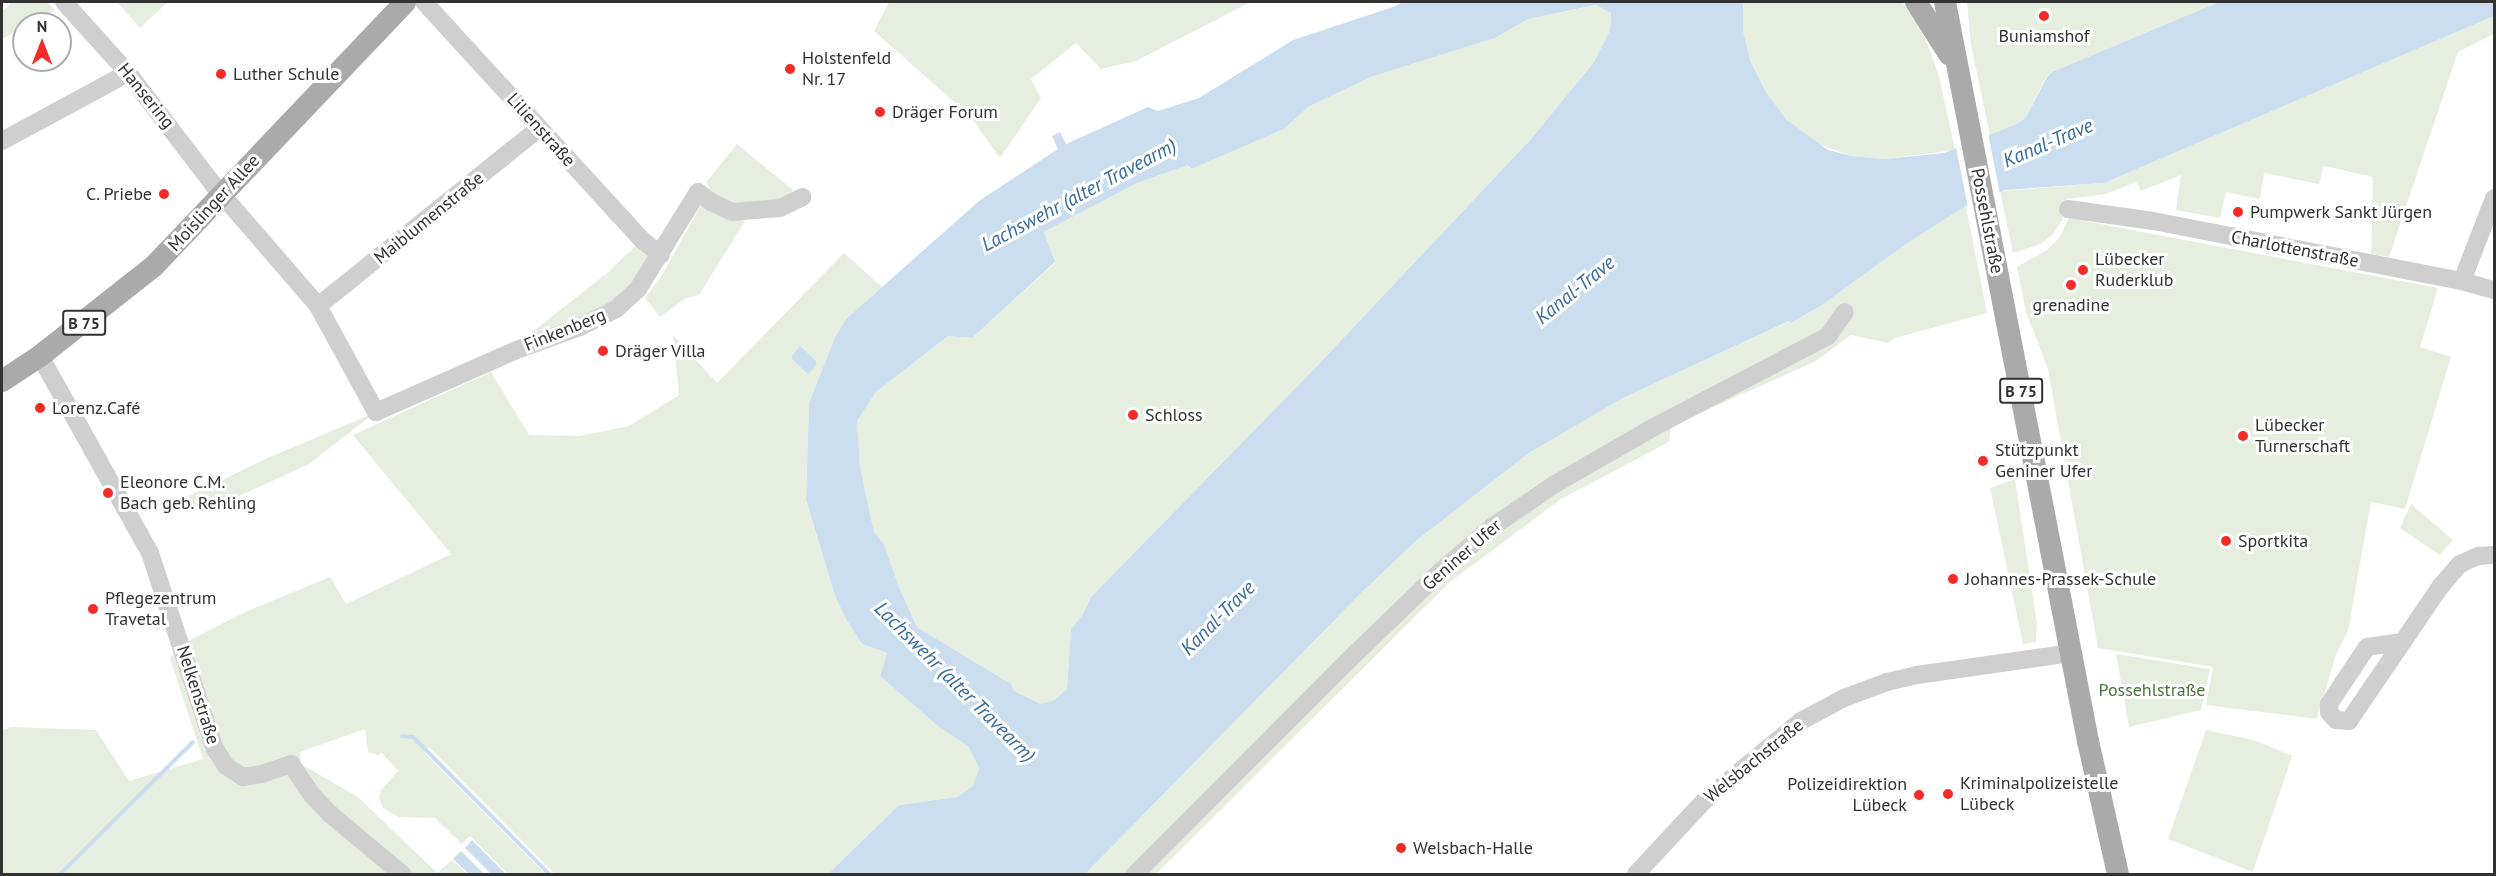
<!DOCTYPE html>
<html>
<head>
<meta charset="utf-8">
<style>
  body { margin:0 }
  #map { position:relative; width:2496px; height:876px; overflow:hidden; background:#fff; font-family:"PT Sans",sans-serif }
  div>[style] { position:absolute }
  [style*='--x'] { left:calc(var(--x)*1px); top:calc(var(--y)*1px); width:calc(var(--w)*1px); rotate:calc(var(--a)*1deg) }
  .green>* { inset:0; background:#e6efdf }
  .water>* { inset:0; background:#cadef0 }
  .pier>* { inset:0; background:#fff }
  .stream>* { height:4px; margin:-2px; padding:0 2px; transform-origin:2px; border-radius:2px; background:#cadef0 }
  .minor>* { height:18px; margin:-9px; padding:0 9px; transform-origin:9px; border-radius:9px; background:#cfcfcf }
  .major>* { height:22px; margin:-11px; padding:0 11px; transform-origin:11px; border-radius:11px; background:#aaa }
  .dots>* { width:16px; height:16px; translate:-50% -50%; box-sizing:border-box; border:3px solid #fff; border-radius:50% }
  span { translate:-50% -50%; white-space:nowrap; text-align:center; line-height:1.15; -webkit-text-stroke:6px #fff; paint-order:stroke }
  .shield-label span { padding:2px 4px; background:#fff; border:2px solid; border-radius:4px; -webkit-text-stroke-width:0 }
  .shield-label { font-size:16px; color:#323232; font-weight:700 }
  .poi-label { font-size:18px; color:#323232 }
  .left { translate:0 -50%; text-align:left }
  .right { translate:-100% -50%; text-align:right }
  .street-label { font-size:18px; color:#323232 }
  .park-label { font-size:18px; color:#4f7339 }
  .water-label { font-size:20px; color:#366b9d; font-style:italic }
  .frame { position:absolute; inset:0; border:3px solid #323232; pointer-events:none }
  .north { position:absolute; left:12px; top:12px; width:60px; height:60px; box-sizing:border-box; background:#fff; border:2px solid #adadad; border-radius:50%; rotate:0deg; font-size:16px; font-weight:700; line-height:24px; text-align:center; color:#323232 }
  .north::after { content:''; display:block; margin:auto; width:21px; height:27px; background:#f62a26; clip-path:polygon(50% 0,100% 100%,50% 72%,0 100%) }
</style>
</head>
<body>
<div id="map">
  <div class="green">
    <div style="clip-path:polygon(12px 2px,47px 2px,55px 10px,37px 24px,24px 24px,24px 28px,2px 39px,2px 11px)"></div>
    <div style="clip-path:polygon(117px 2px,168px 2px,140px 28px)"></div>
    <div style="clip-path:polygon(889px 2px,1251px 2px,1136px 61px,1101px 69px,1076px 43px,1031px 79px,1041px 98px,1000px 158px,970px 116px,874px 31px)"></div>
    <div style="clip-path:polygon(1743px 2px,1902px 2px,1924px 35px,1939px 76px,1955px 150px,1885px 159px,1851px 156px,1816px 143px,1787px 120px,1766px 92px,1750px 60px,1743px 30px)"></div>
    <div style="clip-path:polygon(1967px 2px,2219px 2px,2052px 72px,2046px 77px,2026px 117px,2017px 124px,1990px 136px,1971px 45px)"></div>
    <div style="clip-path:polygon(1597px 5px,1611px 13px,1610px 30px,1594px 62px,1531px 139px,1316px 367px,1091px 597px,1083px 614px,1071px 629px,1067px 689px,1054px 700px,1041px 704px,1014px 691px,1011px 684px,917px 627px,899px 587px,884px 544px,874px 532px,860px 467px,857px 421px,876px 392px,948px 336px,972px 338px,1055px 263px,1044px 232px,1137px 183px,1188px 165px,1190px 169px,1284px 129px,1308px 107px,1371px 77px,1495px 38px,1528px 19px)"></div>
    <div style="clip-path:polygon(2494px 16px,2494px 34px,2458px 52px,2389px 257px,2371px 254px,2373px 177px,2324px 166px,2319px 184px,2264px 173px,2260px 199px,2226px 192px,2220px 218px,2176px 210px,2181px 175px,2141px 191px,2136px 182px,2106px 194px,2067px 199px,2062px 220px,2053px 234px,2041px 244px,2013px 253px,2000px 191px,2104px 183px)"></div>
    <div style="clip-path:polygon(737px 144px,793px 190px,789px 196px,759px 205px,725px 203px,709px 190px,707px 181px)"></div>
    <div style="clip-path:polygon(701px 205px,745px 221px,699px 295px,686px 298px,660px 317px,645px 298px,661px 277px)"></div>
    <div style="clip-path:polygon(1966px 206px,1987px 313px,1895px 338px,1888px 343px,1851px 335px,1816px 361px,1671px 426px,1669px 442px,1561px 499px,1450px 582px,1156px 874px,1085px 874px,1362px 592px,1417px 540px,1529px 453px,1623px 398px,1790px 321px,1791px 323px,1822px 305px,1906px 244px)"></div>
    <div style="clip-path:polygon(2069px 218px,2438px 288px,2420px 347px,2451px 357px,2405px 509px,2371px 502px,2348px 631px,2336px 655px,2317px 719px,2206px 705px,2213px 667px,2098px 648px,2048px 369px,2026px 312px,2017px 267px,2047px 250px,2059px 238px)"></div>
    <div style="clip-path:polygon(642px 240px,656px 251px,616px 309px,521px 341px,607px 273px)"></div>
    <div style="clip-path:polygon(844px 253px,882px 287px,846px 319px,835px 337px,809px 403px,806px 501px,835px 596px,846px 619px,862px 644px,887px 653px,880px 676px,939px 727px,968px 746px,979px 768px,974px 786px,957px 797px,899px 805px,828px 874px,555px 874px,429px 747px,424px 752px,545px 874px,508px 874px,470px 836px,462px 844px,435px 818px,398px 817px,383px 808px,379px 798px,381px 790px,398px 771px,382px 753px,378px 755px,368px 752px,365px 729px,300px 752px,301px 764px,358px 797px,437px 873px,452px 860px,467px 874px,2px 874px,2px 731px,11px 727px,96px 730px,129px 781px,203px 759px,170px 658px,186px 642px,247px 611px,330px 577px,346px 604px,451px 554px,353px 435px,491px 372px,529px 435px,579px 436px,629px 426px,679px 395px,673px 335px,717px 383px)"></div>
    <div style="clip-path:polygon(376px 412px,309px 464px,226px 502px,189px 512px,185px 498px,263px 460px)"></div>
    <div style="clip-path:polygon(2015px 479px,2037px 624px,2036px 642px,2023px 644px,1990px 488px)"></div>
    <div style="clip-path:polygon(2411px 504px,2453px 540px,2440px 555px,2400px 528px)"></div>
    <div style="clip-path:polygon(2116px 654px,2210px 669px,2201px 710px,2129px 727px)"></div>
    <div style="clip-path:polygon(2206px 730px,2254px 740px,2292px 756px,2253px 872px,2168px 839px)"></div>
  </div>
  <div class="water">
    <div style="clip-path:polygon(evenodd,1403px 2px,1743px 2px,1743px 30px,1750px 60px,1766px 92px,1787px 120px,1828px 150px,1851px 156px,1885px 159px,1944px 153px,2017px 124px,2026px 117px,2047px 77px,2052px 72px,2219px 2px,2494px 2px,2494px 16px,2104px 183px,2005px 190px,1966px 206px,1906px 244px,1822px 305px,1791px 323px,1789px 321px,1623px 398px,1529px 453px,1417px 540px,1362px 592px,1085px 874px,828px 874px,899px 805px,957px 797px,973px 786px,979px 768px,968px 746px,939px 727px,880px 676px,887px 653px,862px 644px,846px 619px,835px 596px,806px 500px,809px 403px,835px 337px,846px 319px,979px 201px,1058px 149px,1052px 136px,1060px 132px,1066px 144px,1148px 107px,1158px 111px,1199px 98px,1293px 40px,1393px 7px,1403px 2px,1596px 5px,1611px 13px,1610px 30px,1594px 62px,1531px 139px,1316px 367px,1091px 597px,1083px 614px,1071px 629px,1067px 689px,1054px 700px,1041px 704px,1014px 691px,1011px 684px,917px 627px,899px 587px,884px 544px,874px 532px,860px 467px,857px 421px,876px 392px,948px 336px,972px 338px,1055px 262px,1044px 232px,1137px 183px,1188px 165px,1191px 169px,1284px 129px,1308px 107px,1371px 77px,1495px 38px,1528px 19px,1596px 5px)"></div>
    <div style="clip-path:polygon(800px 346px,816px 361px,816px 366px,808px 374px,792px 359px,792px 356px)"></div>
    <div style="clip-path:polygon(472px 840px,506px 874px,491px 874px,465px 848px)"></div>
    <div style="clip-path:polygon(461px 851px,484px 874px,469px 874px,453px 859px)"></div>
  </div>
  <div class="pier">
    <div style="clip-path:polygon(1988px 133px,2000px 194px,1968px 208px,1956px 147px)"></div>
  </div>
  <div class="stream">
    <div style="--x:402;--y:736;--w:11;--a:5"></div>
    <div style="--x:413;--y:737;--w:193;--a:45.2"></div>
    <div style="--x:60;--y:874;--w:187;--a:-44.8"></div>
  </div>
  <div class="minor">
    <div style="--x:64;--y:2;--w:96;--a:48"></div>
    <div style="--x:128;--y:73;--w:138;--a:52.6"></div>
    <div style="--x:212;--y:183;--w:162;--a:49.2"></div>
    <div style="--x:318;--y:306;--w:121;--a:61.3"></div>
    <div style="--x:376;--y:412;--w:151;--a:-23.8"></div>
    <div style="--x:514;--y:351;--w:70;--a:-20"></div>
    <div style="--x:580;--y:327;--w:40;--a:-26.6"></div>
    <div style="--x:616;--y:309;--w:30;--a:-42"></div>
    <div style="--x:638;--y:289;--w:114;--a:-58.3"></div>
    <div style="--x:698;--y:192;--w:16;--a:38"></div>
    <div style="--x:711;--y:202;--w:23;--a:25"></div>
    <div style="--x:732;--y:212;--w:48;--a:-4.8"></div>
    <div style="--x:780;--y:208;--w:25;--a:-26"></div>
    <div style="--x:424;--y:2;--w:323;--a:47.5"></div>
    <div style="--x:642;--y:240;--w:24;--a:38"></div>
    <div style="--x:2;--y:141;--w:143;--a:-28.4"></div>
    <div style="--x:2068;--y:209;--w:86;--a:8"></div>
    <div style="--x:2153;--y:221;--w:315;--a:11"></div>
    <div style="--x:2462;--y:281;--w:33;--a:16"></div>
    <div style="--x:2462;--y:281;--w:89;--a:-68.9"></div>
    <div style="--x:318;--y:306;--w:284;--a:-38.8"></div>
    <div style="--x:40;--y:356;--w:226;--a:60.8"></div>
    <div style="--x:150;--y:553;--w:206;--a:71.7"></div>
    <div style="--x:215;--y:749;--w:20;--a:57"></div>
    <div style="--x:226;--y:766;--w:20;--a:33"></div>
    <div style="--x:243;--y:777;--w:19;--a:-9"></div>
    <div style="--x:262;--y:774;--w:31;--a:-19"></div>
    <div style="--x:291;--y:764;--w:36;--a:56"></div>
    <div style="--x:311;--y:794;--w:28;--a:46"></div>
    <div style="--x:330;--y:814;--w:94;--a:39.8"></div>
    <div style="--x:2402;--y:642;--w:35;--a:172"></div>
    <div style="--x:2367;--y:647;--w:69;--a:123.7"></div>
    <div style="--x:2329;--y:704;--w:8;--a:90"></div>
    <div style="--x:2329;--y:712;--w:11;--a:49"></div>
    <div style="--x:2336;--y:720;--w:13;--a:4"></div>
    <div style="--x:2349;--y:721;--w:162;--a:-55.8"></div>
    <div style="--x:2440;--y:587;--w:30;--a:-49"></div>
    <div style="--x:2460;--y:564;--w:20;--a:-24"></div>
    <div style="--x:2478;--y:556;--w:16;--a:-4"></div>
    <div style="--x:1135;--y:874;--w:314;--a:-45"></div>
    <div style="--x:1357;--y:652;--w:117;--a:-44"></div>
    <div style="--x:1441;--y:571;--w:67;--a:-40.8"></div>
    <div style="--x:1492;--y:527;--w:76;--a:-34.3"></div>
    <div style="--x:1555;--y:484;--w:114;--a:-29.9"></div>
    <div style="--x:1654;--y:427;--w:196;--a:-27.6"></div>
    <div style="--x:1828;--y:336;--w:29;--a:-55"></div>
    <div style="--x:1636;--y:874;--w:103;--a:-47"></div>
    <div style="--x:1706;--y:799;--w:123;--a:-39.4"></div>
    <div style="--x:1801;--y:721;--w:49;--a:-28.1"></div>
    <div style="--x:1844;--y:698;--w:46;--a:-20.4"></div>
    <div style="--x:1887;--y:682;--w:31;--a:-13"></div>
    <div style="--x:1917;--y:675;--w:157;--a:-8.1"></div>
  </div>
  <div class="major">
    <div style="--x:1916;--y:2;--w:62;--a:57.6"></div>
    <div style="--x:1945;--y:2;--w:753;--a:79.05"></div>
    <div style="--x:2088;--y:741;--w:136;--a:77.3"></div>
    <div style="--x:2;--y:381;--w:45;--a:-33.3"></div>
    <div style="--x:40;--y:356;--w:145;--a:-38.3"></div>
    <div style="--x:154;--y:266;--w:364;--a:-46.4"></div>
  </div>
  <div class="dots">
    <div style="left:2044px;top:16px;background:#f62a26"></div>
    <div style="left:790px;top:69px;background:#f62a26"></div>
    <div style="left:221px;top:74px;background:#f62a26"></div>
    <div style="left:880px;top:112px;background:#f62a26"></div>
    <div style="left:164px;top:194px;background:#f62a26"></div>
    <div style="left:2238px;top:212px;background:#f62a26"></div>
    <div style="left:2083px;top:270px;background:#f62a26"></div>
    <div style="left:2071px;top:285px;background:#f62a26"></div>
    <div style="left:603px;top:351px;background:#f62a26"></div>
    <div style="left:40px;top:408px;background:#f62a26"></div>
    <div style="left:1133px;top:415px;background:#f62a26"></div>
    <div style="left:2243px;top:436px;background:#f62a26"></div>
    <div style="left:1983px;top:461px;background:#f62a26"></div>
    <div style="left:108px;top:493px;background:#f62a26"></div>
    <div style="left:2226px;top:541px;background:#f62a26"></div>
    <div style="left:1953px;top:579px;background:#f62a26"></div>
    <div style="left:93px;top:609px;background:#f62a26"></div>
    <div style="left:1948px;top:794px;background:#f62a26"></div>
    <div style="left:1919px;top:795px;background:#f62a26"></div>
    <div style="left:1401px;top:848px;background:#f62a26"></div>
  </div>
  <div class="shield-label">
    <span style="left:84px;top:323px">B 75</span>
    <span style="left:2021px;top:391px">B 75</span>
  </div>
  <div class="poi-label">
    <span style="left:2044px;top:36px">Buniamshof</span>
    <span class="left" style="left:802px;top:69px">Holstenfeld<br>Nr. 17</span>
    <span class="left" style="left:233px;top:74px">Luther Schule</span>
    <span class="left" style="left:892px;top:112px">Dräger Forum</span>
    <span class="right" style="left:152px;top:194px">C. Priebe</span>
    <span class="left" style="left:2250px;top:212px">Pumpwerk Sankt Jürgen</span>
    <span class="left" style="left:2095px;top:270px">Lübecker<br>Ruderklub</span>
    <span style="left:2071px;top:305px">grenadine</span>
    <span class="left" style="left:615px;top:351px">Dräger Villa</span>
    <span class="left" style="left:52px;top:408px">Lorenz.Café</span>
    <span class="left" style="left:1145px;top:415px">Schloss</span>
    <span class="left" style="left:2255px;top:436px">Lübecker<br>Turnerschaft</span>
    <span class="left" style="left:1995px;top:461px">Stützpunkt<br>Geniner Ufer</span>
    <span class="left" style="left:120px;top:493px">Eleonore C.M.<br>Bach geb. Rehling</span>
    <span class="left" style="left:2238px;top:541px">Sportkita</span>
    <span class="left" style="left:1965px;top:579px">Johannes-Prassek-Schule</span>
    <span class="left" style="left:105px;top:609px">Pflegezentrum<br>Travetal</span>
    <span class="left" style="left:1960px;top:794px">Kriminalpolizeistelle<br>Lübeck</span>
    <span class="right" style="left:1907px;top:795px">Polizeidirektion<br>Lübeck</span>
    <span class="left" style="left:1413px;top:848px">Welsbach-Halle</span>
  </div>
  <div class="street-label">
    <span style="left:146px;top:96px;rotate:51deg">Hansering</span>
    <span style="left:541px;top:130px;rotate:48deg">Lilienstraße</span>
    <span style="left:214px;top:203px;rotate:-47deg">Moislinger Allee</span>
    <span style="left:429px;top:218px;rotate:-39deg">Maiblumenstraße</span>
    <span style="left:1987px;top:221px;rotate:79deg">Possehlstraße</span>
    <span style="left:2295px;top:249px;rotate:11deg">Charlottenstraße</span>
    <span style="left:565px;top:330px;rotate:-22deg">Finkenberg</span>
    <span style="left:1462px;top:555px;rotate:-41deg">Geniner Ufer</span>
    <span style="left:198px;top:695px;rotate:72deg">Nelkenstraße</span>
    <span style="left:1754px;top:761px;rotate:-39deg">Welsbachstraße</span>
  </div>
  <div class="park-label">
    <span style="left:2152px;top:690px">Possehlstraße</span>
  </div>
  <div class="water-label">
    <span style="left:2048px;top:143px;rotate:-23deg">Kanal-Trave</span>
    <span style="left:1079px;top:195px;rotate:-28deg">Lachswehr (alter Travearm)</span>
    <span style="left:1575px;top:290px;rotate:-39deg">Kanal-Trave</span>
    <span style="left:1218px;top:618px;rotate:-45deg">Kanal-Trave</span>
    <span style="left:955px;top:682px;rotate:45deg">Lachswehr (alter Travearm)</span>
  </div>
  <div class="frame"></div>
  <div class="north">N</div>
</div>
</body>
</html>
